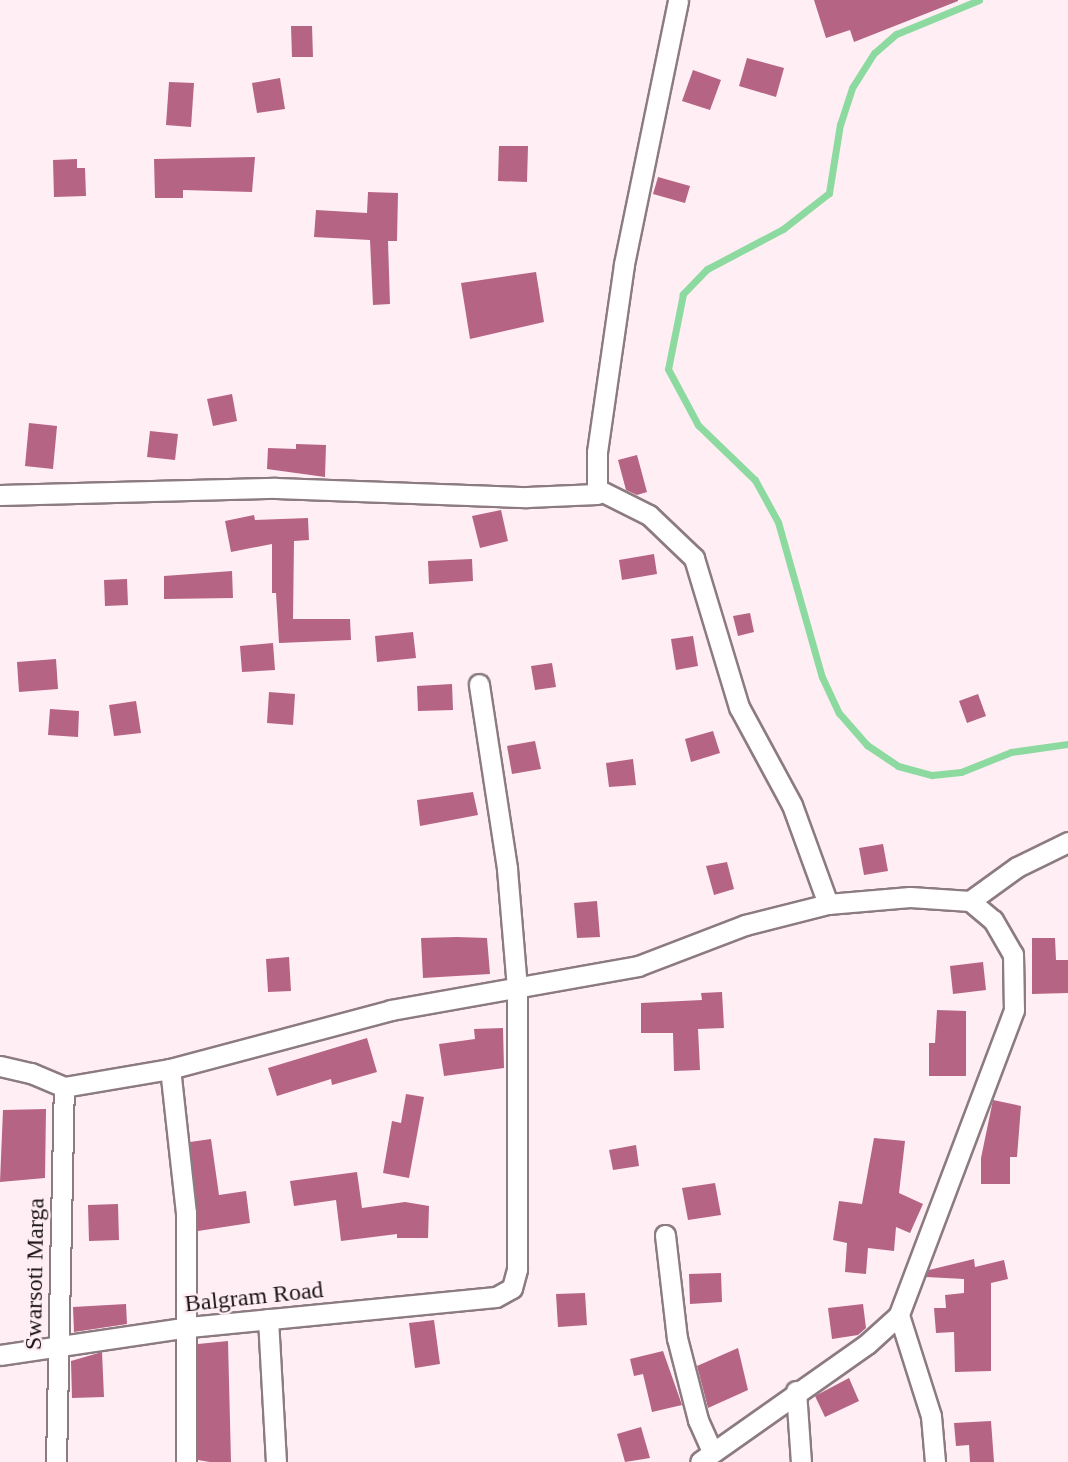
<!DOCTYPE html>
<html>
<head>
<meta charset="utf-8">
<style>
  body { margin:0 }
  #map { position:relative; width:1068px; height:1462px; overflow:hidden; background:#ffeef3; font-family:Georgia,serif }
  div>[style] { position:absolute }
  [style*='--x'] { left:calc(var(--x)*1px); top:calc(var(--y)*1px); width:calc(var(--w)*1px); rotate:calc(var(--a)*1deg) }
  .stream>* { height:7px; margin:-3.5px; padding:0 3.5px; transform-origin:3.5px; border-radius:3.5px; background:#8ddaa1 }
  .building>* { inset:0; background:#b66483 }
  .roads { filter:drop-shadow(2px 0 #8c7b80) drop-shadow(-2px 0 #8c7b80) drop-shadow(0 2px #8c7b80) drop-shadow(0 -2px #8c7b80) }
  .minor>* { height:19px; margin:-9.5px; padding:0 9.5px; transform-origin:9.5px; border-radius:9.5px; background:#fff }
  span { translate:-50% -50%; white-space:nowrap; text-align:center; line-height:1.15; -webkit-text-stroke:5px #ffeef3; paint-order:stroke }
  .street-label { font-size:24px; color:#1b1517 }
</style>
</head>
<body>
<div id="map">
  <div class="stream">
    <div style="--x:979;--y:0;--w:90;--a:157.7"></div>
    <div style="--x:896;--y:34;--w:29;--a:139"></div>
    <div style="--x:874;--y:53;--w:41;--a:122.2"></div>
    <div style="--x:852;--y:88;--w:38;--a:108"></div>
    <div style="--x:840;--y:124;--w:70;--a:99.1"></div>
    <div style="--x:829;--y:193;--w:58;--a:142"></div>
    <div style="--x:783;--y:229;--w:86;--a:152.2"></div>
    <div style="--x:707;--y:269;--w:35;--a:134"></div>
    <div style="--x:683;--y:294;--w:76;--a:101.3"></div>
    <div style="--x:668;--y:369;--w:64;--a:61.8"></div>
    <div style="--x:698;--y:425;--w:79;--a:44"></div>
    <div style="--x:755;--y:480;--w:48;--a:61.3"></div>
    <div style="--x:778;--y:522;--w:161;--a:74.2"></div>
    <div style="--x:822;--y:677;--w:40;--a:65"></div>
    <div style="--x:839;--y:713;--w:43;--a:48.8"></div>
    <div style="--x:867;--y:745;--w:37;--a:34"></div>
    <div style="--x:898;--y:766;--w:35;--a:15"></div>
    <div style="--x:932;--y:775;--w:29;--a:-6"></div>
    <div style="--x:961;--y:772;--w:54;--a:-21.8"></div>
    <div style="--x:1011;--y:752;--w:58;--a:-8"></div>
  </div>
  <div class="building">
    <div style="clip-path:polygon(814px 0,958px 0,958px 1px,854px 42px,850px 30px,826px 38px)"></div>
    <div style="clip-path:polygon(291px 26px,312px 26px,313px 57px,292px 57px)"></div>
    <div style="clip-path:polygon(747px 58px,784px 68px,776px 97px,739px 86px)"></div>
    <div style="clip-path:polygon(693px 70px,721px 80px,710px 110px,682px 101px)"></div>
    <div style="clip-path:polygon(280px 78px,285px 109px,257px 113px,252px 83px)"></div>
    <div style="clip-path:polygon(169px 82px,194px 83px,191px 127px,166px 125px)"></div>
    <div style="clip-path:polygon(499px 146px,528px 146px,527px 182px,498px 181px)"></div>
    <div style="clip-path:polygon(255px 157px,252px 192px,183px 190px,183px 198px,155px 198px,154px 159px)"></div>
    <div style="clip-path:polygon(77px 159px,77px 168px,85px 168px,86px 196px,54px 197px,53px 160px)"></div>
    <div style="clip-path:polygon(658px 177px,690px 186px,685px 203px,653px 194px)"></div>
    <div style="clip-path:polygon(368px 192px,398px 193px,397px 241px,388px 241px,390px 304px,373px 305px,370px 240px,314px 237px,316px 210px,367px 213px)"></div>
    <div style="clip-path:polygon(536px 272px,544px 322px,470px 339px,461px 283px)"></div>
    <div style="clip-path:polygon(232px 394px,237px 421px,213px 426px,207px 399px)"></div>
    <div style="clip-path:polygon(29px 423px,57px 426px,53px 469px,25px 466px)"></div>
    <div style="clip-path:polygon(150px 431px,178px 434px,175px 460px,147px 457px)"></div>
    <div style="clip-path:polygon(296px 444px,326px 445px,325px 477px,267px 469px,268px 448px,296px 449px)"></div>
    <div style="clip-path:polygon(637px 455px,647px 492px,637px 495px,626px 490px,618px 460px)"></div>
    <div style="clip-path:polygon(501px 510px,508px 541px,480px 548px,472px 516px)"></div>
    <div style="clip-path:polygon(254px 515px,255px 520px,308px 518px,309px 540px,294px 541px,293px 619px,350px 619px,351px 640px,279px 643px,276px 593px,272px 593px,272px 544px,231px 552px,225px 521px)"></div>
    <div style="clip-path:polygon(654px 554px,657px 574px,622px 580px,619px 560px)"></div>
    <div style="clip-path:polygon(472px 559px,473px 581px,429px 584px,428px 561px)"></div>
    <div style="clip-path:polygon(232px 571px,233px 598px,164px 599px,164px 576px)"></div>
    <div style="clip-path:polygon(127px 579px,128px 605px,105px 606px,104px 580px)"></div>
    <div style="clip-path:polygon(750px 613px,754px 632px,738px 636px,733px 616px)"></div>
    <div style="clip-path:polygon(413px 632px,416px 658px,377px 662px,375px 636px)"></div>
    <div style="clip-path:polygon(693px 636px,698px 666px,676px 670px,671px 639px)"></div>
    <div style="clip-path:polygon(273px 643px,275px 670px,242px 672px,240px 646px)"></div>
    <div style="clip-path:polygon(56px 659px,58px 689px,19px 692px,17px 662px)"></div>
    <div style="clip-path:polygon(552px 663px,556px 687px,535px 690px,531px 666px)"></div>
    <div style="clip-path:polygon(452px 684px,453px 710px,418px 711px,417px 686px)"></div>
    <div style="clip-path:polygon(269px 692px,295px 694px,293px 725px,267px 723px)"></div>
    <div style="clip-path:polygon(978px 694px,986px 716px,967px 723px,959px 701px)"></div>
    <div style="clip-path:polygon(136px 701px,141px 733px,114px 736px,109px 705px)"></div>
    <div style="clip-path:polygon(50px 709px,79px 711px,78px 737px,48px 735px)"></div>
    <div style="clip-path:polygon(713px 731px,720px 753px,691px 762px,685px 739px)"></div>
    <div style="clip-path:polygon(535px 741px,541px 769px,512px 774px,507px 746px)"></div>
    <div style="clip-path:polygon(633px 759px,636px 785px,609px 787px,606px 763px)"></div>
    <div style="clip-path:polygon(473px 792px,478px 815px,420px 826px,417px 800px)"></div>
    <div style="clip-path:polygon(883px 844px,888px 871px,864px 875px,859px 848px)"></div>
    <div style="clip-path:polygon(727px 862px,734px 889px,714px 895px,706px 866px)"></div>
    <div style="clip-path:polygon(597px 901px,600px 937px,577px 938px,574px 903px)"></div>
    <div style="clip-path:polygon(457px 937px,487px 938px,490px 974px,423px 978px,421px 938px)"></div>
    <div style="clip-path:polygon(1032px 938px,1055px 938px,1056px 960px,1068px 960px,1068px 993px,1032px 994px)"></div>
    <div style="clip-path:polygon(289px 957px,291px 991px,268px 992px,266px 959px)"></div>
    <div style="clip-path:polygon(983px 962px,986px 990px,953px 994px,950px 966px)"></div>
    <div style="clip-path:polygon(722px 992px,724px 1028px,698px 1029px,700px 1070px,674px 1071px,673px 1033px,641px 1033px,641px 1003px,702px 1000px,701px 993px)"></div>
    <div style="clip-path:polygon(937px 1010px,966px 1011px,966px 1076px,929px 1076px,929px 1043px,935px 1043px)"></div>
    <div style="clip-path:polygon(503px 1028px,504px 1068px,444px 1076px,439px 1044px,475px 1039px,474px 1029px)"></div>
    <div style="clip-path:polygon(367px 1038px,377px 1072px,332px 1085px,331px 1079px,277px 1096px,268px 1068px)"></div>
    <div style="clip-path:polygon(406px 1094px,424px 1097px,409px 1178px,383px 1173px,392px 1121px,401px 1123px)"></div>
    <div style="clip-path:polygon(993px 1100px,1021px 1106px,1017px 1157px,1010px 1157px,1010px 1184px,981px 1184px,981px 1158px)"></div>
    <div style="clip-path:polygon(46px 1109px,45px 1178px,0 1182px,3px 1110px)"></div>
    <div style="clip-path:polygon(874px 1138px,905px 1141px,899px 1193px,923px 1204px,910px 1233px,896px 1227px,894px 1251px,868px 1248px,866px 1274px,845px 1272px,847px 1243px,833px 1240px,839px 1201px,862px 1204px)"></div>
    <div style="clip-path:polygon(211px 1139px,219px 1195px,246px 1191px,250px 1223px,198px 1231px,190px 1142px)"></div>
    <div style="clip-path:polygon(636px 1145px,639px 1166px,613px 1170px,609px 1150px)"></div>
    <div style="clip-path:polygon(357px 1172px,362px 1208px,405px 1202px,429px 1206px,428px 1238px,397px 1238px,397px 1234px,341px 1241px,336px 1200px,294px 1206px,290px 1181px)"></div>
    <div style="clip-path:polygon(715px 1183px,721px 1215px,688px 1220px,682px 1188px)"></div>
    <div style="clip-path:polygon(118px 1204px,119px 1240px,89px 1241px,88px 1205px)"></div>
    <div style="clip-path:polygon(974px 1259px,975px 1267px,1004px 1260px,1008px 1279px,991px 1283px,991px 1371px,955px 1372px,954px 1332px,936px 1333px,934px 1308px,946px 1308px,945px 1295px,964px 1293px,964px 1279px,926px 1277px,929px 1270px)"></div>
    <div style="clip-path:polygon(721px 1273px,722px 1302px,690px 1304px,689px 1274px)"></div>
    <div style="clip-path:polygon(585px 1293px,587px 1325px,558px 1327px,556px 1294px)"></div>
    <div style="clip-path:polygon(126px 1304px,127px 1324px,74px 1332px,73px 1307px)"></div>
    <div style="clip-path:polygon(863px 1304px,866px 1328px,858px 1335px,832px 1339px,828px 1308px)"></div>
    <div style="clip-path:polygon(434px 1320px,440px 1364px,415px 1368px,409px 1323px)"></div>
    <div style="clip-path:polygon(228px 1341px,231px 1462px,210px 1462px,198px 1460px,198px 1344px)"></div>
    <div style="clip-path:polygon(738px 1348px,748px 1390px,708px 1408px,697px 1366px)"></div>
    <div style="clip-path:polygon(663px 1351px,682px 1405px,652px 1412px,643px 1374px,634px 1376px,630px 1359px)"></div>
    <div style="clip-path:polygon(102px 1352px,104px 1397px,72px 1398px,71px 1361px)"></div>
    <div style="clip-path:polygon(849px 1378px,859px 1401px,825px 1417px,815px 1396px)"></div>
    <div style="clip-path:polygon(991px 1421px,994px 1462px,970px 1462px,969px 1445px,956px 1446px,954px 1423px)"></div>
    <div style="clip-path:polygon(641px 1427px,650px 1458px,625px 1462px,617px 1434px)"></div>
  </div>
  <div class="roads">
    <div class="minor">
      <div style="--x:597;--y:489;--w:58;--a:26.6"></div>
      <div style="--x:649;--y:515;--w:62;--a:43.7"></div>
      <div style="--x:694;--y:558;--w:156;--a:73.2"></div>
      <div style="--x:739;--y:707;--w:111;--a:61.6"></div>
      <div style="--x:792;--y:805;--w:105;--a:70"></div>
      <div style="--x:0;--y:495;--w:276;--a:-1.5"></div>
      <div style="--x:276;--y:488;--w:251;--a:2.1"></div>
      <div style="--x:527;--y:497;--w:70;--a:-2.5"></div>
      <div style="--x:597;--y:494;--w:42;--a:-90"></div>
      <div style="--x:597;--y:452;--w:190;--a:-81.8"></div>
      <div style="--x:624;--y:264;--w:269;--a:-78.4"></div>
      <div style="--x:970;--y:901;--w:58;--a:-35.9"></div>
      <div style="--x:1017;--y:867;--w:57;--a:-26.1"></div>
      <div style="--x:0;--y:1066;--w:32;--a:13"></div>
      <div style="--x:31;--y:1073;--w:36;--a:23"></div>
      <div style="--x:64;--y:1087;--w:108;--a:-9.6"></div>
      <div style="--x:665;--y:1235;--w:104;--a:83.4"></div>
      <div style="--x:677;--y:1338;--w:85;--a:75.6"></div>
      <div style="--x:698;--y:1420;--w:35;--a:66"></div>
      <div style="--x:899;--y:1315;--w:106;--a:72.4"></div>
      <div style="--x:931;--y:1416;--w:46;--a:85"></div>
      <div style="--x:268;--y:1319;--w:143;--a:86.8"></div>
      <div style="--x:0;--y:1355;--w:191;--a:-8.4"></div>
      <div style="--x:189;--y:1327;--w:308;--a:-5.6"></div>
      <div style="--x:496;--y:1297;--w:18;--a:-29"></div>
      <div style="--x:512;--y:1288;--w:20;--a:-75"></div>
      <div style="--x:517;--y:1269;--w:281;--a:-90"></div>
      <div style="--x:517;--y:988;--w:120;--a:-94.8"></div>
      <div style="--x:507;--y:868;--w:186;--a:-98.7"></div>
      <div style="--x:796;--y:1391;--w:71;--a:86"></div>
      <div style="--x:56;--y:1462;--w:375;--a:-88.8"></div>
      <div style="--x:186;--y:1462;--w:249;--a:-90"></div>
      <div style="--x:186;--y:1213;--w:145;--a:-96.3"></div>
      <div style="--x:170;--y:1069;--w:229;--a:-14.9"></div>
      <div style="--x:391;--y:1010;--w:251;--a:-10.1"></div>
      <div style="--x:638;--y:966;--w:115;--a:-21"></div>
      <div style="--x:745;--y:925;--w:86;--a:-14.2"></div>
      <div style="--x:828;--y:904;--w:82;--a:-4.9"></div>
      <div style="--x:910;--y:897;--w:60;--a:3.8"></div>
      <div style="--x:970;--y:901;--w:30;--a:40"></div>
      <div style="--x:993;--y:920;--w:39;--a:60"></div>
      <div style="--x:1013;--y:954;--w:56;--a:89"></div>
      <div style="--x:1014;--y:1010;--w:326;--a:110.7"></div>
      <div style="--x:899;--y:1315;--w:43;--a:137.8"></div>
      <div style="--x:867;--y:1344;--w:204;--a:144.8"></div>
    </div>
  </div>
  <div class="street-label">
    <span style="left:35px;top:1274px;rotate:-89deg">Swarsoti Marga</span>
    <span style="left:254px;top:1297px;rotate:-6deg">Balgram Road</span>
  </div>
</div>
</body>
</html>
